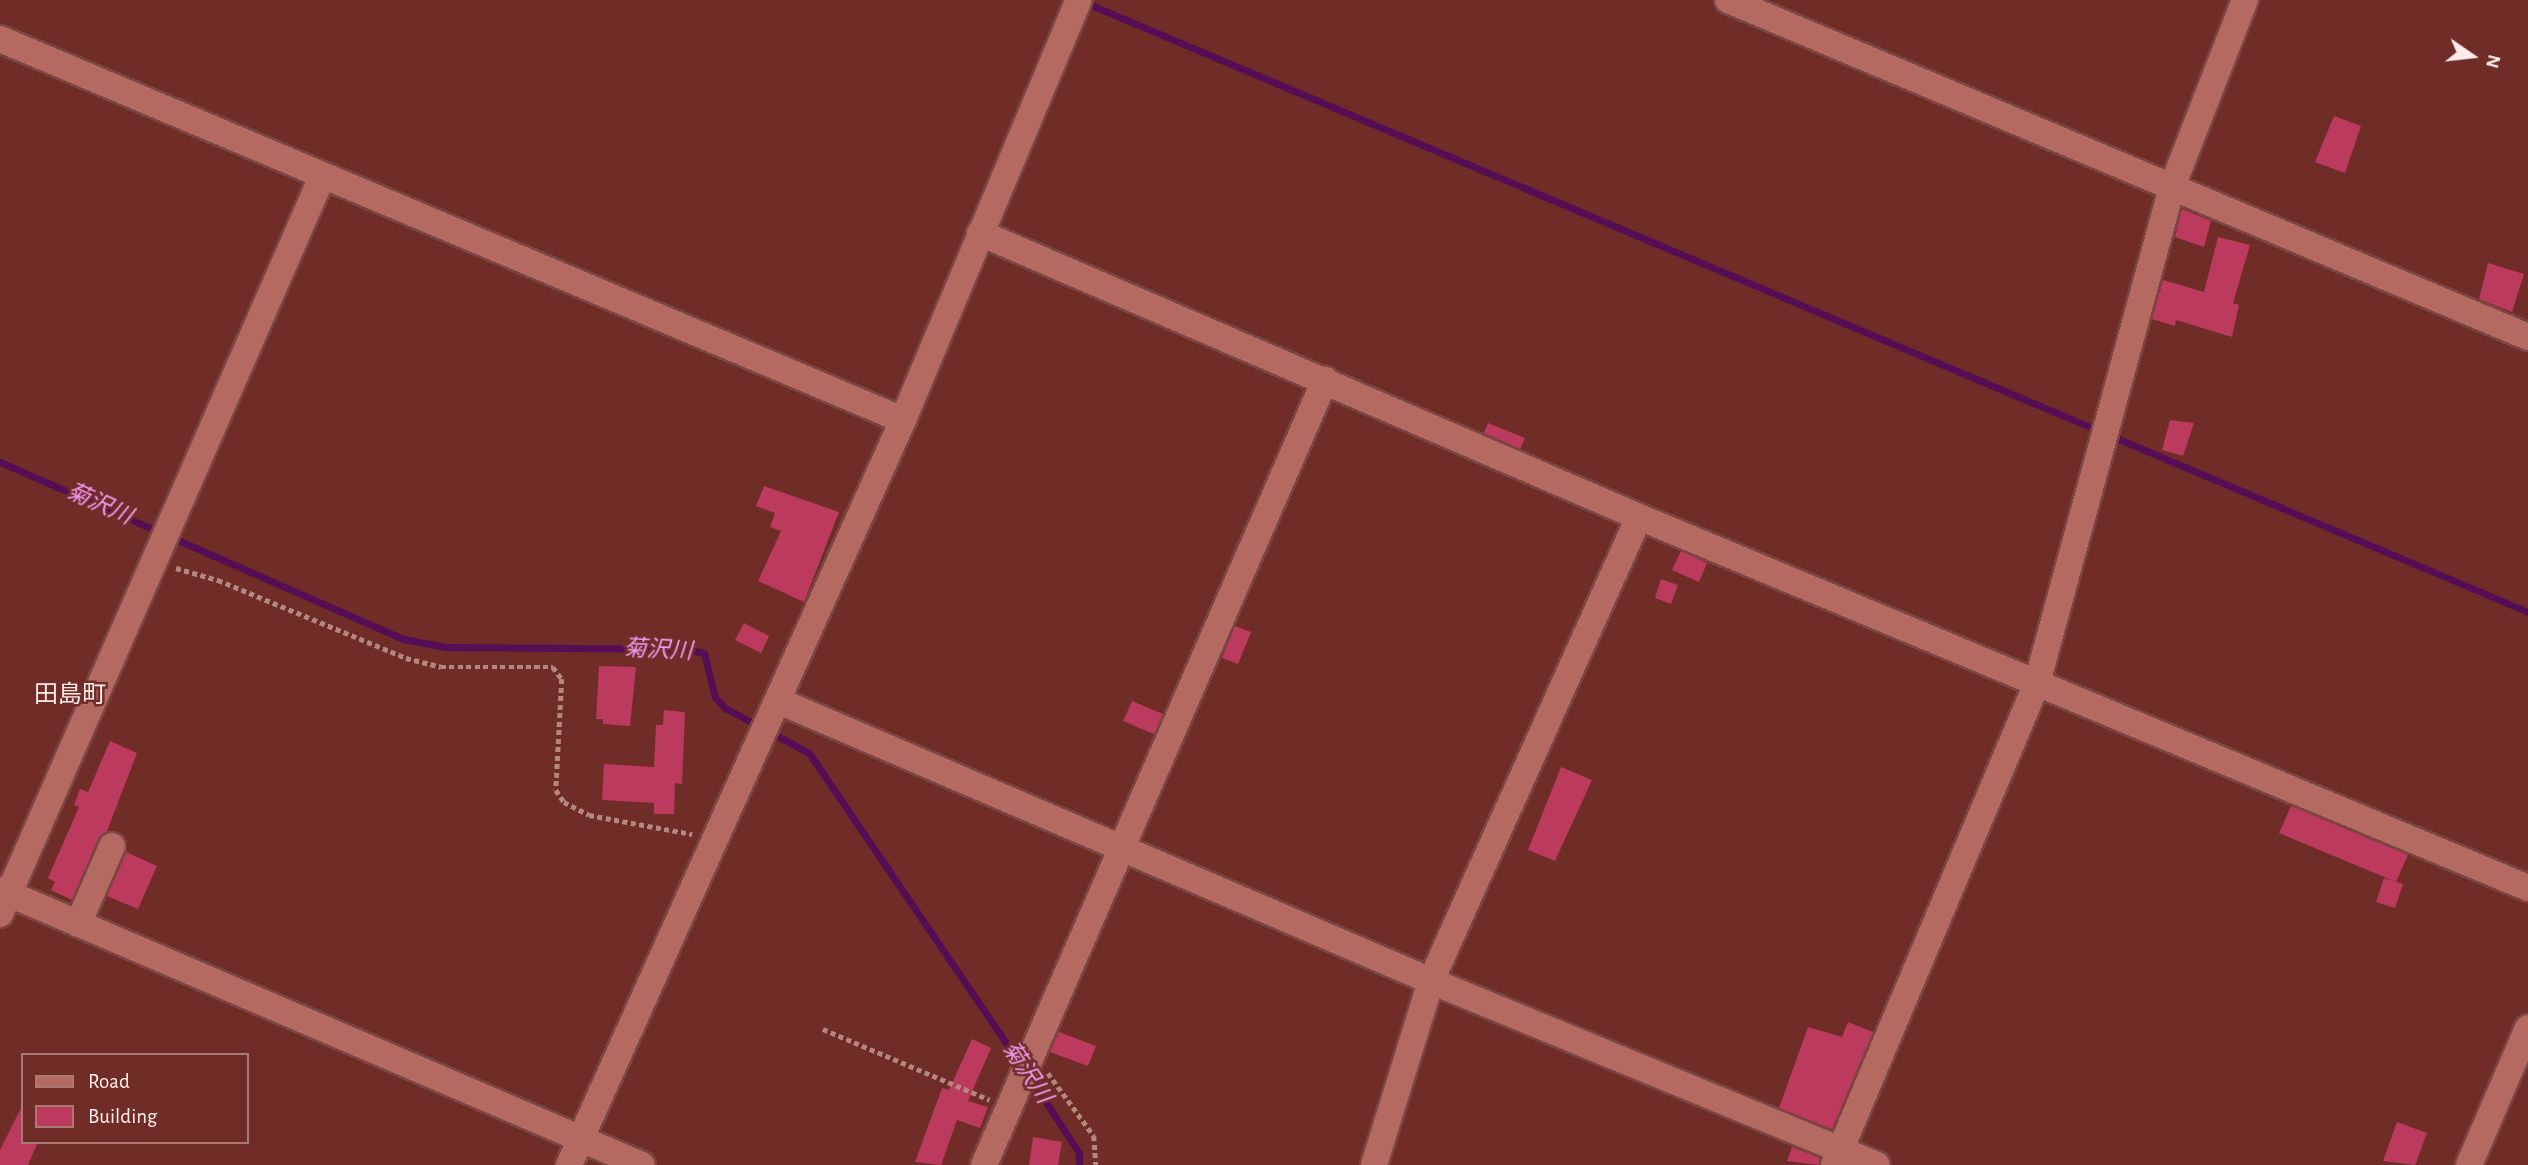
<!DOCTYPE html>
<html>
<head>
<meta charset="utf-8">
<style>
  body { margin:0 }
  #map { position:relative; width:2528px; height:1165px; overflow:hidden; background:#702d27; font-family:"Alegreya Sans","Noto Sans JP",sans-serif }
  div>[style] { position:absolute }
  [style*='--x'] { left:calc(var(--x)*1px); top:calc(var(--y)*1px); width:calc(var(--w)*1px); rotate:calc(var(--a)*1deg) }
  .stream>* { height:7px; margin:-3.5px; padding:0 3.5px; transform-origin:3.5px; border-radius:3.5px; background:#550e56 }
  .building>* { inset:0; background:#bb3a5e }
  .path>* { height:4.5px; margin-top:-2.25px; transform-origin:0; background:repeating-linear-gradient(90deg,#b38883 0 5px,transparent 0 8.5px) }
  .roads { filter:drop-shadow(2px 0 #7b4542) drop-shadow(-2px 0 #7b4542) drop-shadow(0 2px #7b4542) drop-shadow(0 -2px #7b4542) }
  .minor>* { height:26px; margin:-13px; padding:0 13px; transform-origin:13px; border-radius:13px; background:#b56a61 }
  span { translate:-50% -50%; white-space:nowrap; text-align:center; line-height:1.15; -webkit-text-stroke:5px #702d27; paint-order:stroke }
  .water-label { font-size:23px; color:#f599f3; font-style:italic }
  .quarter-label { font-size:24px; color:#fdece9 }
  .legend { position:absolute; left:21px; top:1053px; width:228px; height:91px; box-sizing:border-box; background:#702d27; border:2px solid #a87975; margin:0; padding:9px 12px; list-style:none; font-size:21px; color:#fdece9 }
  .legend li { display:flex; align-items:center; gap:14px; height:35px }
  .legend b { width:35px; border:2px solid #a87975 }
  .north { position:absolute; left:2437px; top:21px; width:70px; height:70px; -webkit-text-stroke:5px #702d27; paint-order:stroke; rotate:104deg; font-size:19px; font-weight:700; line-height:28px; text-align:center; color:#fdece9 }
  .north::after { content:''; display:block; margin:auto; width:24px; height:32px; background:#fdece9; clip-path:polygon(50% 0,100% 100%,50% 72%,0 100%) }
</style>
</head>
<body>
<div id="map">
  <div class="stream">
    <div style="--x:1084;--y:2;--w:1568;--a:22.9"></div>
    <div style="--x:0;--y:462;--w:441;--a:23.7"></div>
    <div style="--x:404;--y:639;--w:42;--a:11"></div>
    <div style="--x:445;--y:647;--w:240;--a:0.5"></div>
    <div style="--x:685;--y:649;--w:19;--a:12"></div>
    <div style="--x:704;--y:653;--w:45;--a:76"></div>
    <div style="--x:715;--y:697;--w:15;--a:48"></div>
    <div style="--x:725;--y:708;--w:95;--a:28.2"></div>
    <div style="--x:809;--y:753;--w:375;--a:55.8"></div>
    <div style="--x:1029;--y:1076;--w:92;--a:57"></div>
    <div style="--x:1079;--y:1153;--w:12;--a:90"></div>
  </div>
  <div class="building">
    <div style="clip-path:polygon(2334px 116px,2361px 126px,2345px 173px,2315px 162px)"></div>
    <div style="clip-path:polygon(2182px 209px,2211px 221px,2204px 247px,2175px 237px)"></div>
    <div style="clip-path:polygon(2218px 237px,2250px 245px,2233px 303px,2239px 305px,2232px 337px,2176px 320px,2175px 326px,2152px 319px,2163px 280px,2204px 292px)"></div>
    <div style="clip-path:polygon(2488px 263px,2524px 274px,2512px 312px,2479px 299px)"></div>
    <div style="clip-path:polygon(2170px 420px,2194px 423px,2183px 456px,2162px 450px)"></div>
    <div style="clip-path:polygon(1488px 423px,1525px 438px,1520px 449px,1484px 433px)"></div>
    <div style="clip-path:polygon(764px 486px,839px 512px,804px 602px,758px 581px,781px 531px,770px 527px,775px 513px,756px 506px)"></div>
    <div style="clip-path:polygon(1681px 551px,1707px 563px,1699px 582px,1672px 570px)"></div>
    <div style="clip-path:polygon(1661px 579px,1678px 585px,1671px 604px,1655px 598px)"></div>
    <div style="clip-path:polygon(744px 623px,769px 636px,761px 653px,735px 640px)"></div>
    <div style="clip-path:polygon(1235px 626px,1251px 632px,1238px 664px,1222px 658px)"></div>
    <div style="clip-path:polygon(599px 666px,636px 667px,630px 726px,603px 724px,603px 719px,596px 719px)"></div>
    <div style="clip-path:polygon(1132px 701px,1163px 714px,1154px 734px,1123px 721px)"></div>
    <div style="clip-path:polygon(664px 710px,685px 712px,682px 784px,675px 783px,674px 814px,654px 814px,654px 803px,602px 800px,604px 764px,654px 767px,656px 725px,663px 725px)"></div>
    <div style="clip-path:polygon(110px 741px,137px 753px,107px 831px,98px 840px,72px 900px,51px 890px,55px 882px,48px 878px,79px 807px,74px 805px,80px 789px,88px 792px)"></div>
    <div style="clip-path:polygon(1561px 767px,1592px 780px,1555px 861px,1528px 850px)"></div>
    <div style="clip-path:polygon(2291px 806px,2408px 855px,2396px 882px,2279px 833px)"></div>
    <div style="clip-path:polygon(126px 852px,157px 866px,138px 909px,107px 896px)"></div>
    <div style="clip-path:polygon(2384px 878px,2403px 884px,2395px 908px,2376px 902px)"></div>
    <div style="clip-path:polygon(1848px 1022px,1873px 1032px,1832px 1129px,1779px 1108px,1808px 1027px,1842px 1037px)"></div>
    <div style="clip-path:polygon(1059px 1032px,1096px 1046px,1088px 1066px,1050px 1052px)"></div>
    <div style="clip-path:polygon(972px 1039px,991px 1048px,968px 1101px,988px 1107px,980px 1128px,957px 1120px,941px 1165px,915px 1162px,942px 1088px,949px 1090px)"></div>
    <div style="clip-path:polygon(23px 1104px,23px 1142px,38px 1142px,28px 1165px,0 1165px,0 1150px)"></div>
    <div style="clip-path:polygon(2397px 1122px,2427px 1133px,2415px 1165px,2383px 1161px)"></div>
    <div style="clip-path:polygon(1033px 1137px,1062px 1142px,1058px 1165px,1029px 1165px)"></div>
    <div style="clip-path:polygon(1792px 1147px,1820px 1158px,1819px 1165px,1787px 1161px)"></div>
  </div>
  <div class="path">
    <div style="--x:176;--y:568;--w:44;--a:15.9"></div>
    <div style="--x:218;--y:580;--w:204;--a:22.5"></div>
    <div style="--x:406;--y:658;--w:36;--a:14"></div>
    <div style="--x:441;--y:667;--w:112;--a:0"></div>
    <div style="--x:553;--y:667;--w:15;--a:53"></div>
    <div style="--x:562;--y:679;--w:111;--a:93.1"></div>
    <div style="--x:556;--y:790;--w:14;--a:56"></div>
    <div style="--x:564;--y:802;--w:28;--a:27"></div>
    <div style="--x:589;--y:815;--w:105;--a:10.5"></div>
    <div style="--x:823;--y:1029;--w:181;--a:23"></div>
    <div style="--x:1048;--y:1073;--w:78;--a:53.9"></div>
    <div style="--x:1094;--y:1136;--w:29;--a:86"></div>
  </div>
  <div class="roads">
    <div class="minor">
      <div style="--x:1728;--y:0;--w:868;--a:22.84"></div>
      <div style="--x:0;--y:39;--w:980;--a:22.88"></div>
      <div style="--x:980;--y:233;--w:718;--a:23.31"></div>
      <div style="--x:1639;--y:517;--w:963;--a:22.65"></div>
      <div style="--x:779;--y:701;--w:710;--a:23.24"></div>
      <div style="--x:1431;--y:981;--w:482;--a:22.4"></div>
      <div style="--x:0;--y:890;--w:698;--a:23.19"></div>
      <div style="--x:0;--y:914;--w:804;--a:-66.4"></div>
      <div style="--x:78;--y:924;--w:85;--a:-66.4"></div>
      <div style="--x:569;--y:1165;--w:816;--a:-65.85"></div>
      <div style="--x:903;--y:420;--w:455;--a:-67.3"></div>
      <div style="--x:984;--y:1165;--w:856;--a:-66.52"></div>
      <div style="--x:1374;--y:1165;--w:193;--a:-72.8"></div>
      <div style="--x:1431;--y:981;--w:508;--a:-65.85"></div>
      <div style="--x:1834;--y:1165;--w:523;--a:-67.16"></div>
      <div style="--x:2037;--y:683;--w:514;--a:-74.77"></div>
      <div style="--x:2172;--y:187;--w:201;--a:-68.7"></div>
      <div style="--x:2469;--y:1165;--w:149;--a:-66.7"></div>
    </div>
  </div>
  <div class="water-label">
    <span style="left:99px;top:505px;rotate:24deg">菊沢川</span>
    <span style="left:658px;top:651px;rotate:3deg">菊沢川</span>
    <span style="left:1026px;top:1073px;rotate:56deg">菊沢川</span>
  </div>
  <div class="quarter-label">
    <span style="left:70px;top:696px">田島町</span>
  </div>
  <ul class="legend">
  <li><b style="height:9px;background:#b56a61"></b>Road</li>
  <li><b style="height:19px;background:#bb3a5e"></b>Building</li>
  </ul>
  <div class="north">N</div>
</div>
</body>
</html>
